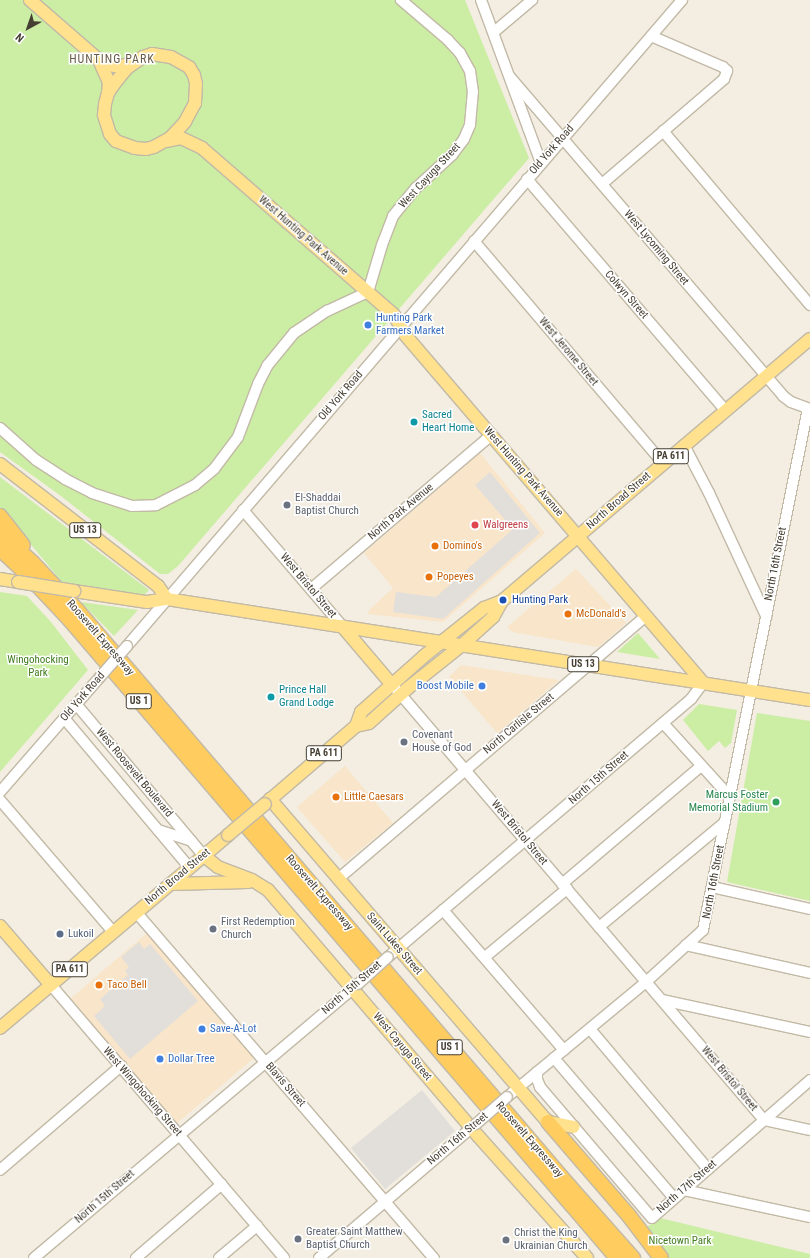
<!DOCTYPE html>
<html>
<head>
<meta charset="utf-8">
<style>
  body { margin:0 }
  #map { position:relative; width:810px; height:1258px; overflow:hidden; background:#f3eee1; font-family:"Roboto Condensed",sans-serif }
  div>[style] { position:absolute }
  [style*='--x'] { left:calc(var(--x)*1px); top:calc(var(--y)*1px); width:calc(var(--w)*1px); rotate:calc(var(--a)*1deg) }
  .commercial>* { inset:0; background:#f9e5c9 }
  .green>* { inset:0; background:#cbeda4 }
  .parking>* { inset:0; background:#e2dfdb }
  .roads { filter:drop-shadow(1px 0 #c2b9a6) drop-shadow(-1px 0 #c2b9a6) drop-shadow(0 1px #c2b9a6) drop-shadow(0 -1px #c2b9a6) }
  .minor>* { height:10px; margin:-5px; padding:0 5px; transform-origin:5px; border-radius:5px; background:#fff }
  .major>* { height:12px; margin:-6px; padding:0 6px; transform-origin:6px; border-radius:6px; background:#ffe18e }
  .highway>* { height:14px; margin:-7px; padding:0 7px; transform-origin:7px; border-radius:7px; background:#ffcc60 }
  .bridges { filter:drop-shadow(1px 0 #c2b9a6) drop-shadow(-1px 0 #c2b9a6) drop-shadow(0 1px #c2b9a6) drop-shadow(0 -1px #c2b9a6) }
  .minor-bridge>* { height:10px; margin:-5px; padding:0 5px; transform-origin:5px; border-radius:5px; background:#fff }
  .major-bridge>* { height:12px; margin:-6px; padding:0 6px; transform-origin:6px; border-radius:6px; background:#ffe18e }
  .dots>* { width:11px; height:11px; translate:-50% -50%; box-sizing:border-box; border:2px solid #fff; border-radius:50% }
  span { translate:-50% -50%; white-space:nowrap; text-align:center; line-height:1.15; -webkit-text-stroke:3px #fff; paint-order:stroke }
  .shield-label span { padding:1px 3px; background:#fff; border:1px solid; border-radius:3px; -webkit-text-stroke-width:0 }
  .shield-label { font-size:10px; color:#453e32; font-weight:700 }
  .street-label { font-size:11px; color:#453e32 }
  .shop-label { font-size:11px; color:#366cbe }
  .left { translate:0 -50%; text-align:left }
  .right { translate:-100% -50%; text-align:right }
  .culture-label { font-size:11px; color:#0d838f }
  .worship-label { font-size:11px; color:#5b616d }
  .health-label { font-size:11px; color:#be3a42 }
  .food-label { font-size:11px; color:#c56008 }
  .transit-label { font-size:11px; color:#164399 }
  .park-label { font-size:11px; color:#417c1f }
  .leisure-label { font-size:11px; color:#27864d }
  .service-label { font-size:11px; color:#4e5e75 }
  .neighbourhood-label { font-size:12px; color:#695c48; letter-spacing:1px }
  .north { position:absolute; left:8px; top:8px; width:40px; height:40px; -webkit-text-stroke:3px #fff; paint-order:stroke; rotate:220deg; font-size:11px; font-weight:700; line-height:16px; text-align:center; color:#453e32 }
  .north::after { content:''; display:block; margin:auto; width:14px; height:18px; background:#453e32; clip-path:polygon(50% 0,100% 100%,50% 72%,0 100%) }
</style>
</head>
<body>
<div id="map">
  <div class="commercial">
    <div style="clip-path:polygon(480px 453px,545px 533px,443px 622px,368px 614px,369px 610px,393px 588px,364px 553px)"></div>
    <div style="clip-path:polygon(576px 569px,626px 623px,598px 647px,512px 632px,507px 627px)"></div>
    <div style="clip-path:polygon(461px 665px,559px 680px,497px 733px,449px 677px)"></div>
    <div style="clip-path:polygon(345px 766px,393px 823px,345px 862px,297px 807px)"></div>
    <div style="clip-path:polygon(147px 933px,254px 1058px,176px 1124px,69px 1000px)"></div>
  </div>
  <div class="green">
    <div style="clip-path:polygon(0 0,465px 0,529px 158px,178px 566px,168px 574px,160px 574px,61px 496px,0 452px)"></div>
    <div style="clip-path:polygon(0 477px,149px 590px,143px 596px,62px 582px,0 507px)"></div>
    <div style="clip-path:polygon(0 592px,27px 596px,51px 622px,88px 670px,0 772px)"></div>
    <div style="clip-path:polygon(81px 602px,138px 610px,114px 636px)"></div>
    <div style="clip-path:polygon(638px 633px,660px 659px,617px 652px)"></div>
    <div style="clip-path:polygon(699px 704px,737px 710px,731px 743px,725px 748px,719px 741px,708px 751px,683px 720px)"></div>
    <div style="clip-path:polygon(757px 713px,810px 721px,810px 901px,727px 882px)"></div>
    <div style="clip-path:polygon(660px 1218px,810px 1254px,810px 1258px,668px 1258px,647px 1227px)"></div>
  </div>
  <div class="parking">
    <div style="clip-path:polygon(490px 472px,540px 533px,443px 619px,393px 612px,396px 592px,436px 597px,513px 529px,475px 485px)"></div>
    <div style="clip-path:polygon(139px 942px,144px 949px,150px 944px,198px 1001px,130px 1059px,94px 1016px,105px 1006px,100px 999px,128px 975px,125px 971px,129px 967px,121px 957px)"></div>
    <div style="clip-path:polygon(422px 1090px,455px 1131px,385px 1189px,351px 1148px)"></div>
  </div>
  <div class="roads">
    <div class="minor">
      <div style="--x:481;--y:0;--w:174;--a:69.8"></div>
      <div style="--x:494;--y:32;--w:50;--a:-40.1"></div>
      <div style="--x:510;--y:77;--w:420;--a:49.4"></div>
      <div style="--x:783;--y:396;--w:10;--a:37"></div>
      <div style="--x:791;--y:402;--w:20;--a:20"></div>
      <div style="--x:663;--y:131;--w:228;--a:49.8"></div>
      <div style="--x:527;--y:179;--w:304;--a:49.4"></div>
      <div style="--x:602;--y:184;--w:161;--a:-40.7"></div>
      <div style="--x:724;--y:79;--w:9;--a:-69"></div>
      <div style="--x:727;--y:71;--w:6;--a:-135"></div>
      <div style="--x:723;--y:67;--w:78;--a:-156.7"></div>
      <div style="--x:474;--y:241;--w:292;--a:49.6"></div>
      <div style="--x:0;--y:428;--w:48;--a:41.6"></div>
      <div style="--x:36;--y:460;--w:35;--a:33"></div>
      <div style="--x:65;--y:479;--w:30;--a:27"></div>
      <div style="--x:92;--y:493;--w:42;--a:18"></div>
      <div style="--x:132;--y:506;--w:24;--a:-2"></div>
      <div style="--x:156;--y:505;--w:44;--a:-27.1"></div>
      <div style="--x:195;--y:485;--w:25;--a:-40"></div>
      <div style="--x:214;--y:469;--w:40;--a:-53"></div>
      <div style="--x:238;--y:437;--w:57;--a:-69.3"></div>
      <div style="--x:258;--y:384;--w:20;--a:-63"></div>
      <div style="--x:267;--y:366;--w:43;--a:-50.7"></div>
      <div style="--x:294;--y:333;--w:40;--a:-34"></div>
      <div style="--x:327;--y:311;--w:45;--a:-24.9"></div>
      <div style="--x:368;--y:292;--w:49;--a:-73.4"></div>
      <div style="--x:382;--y:245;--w:31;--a:-69"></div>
      <div style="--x:393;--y:216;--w:36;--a:-51"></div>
      <div style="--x:416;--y:188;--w:49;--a:-42.5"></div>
      <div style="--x:452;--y:155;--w:20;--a:-53"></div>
      <div style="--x:464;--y:139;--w:15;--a:-67"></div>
      <div style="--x:470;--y:125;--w:33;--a:-85"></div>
      <div style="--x:473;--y:92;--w:21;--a:-98"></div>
      <div style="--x:470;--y:71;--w:21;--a:-119"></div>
      <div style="--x:460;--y:53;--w:18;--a:-133"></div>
      <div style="--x:448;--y:40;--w:62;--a:-139.6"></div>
      <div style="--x:684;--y:445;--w:54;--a:62.5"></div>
      <div style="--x:709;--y:493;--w:136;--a:65.1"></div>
      <div style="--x:243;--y:510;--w:153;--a:49.5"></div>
      <div style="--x:311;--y:589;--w:237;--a:-40.5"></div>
      <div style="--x:127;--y:646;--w:852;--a:-49.33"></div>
      <div style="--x:396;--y:689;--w:567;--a:49.51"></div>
      <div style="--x:764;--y:1120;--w:47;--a:12.3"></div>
      <div style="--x:76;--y:704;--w:197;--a:49.9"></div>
      <div style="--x:64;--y:718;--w:194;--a:50"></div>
      <div style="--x:663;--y:723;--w:100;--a:47.8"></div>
      <div style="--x:0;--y:792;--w:152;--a:-49"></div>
      <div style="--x:0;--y:800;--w:174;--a:49.4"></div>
      <div style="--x:158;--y:830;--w:35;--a:18"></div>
      <div style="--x:338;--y:879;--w:405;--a:-40.5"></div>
      <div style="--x:562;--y:884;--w:182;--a:-40.3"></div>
      <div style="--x:712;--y:887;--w:100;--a:12.7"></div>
      <div style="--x:443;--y:910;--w:185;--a:49.2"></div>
      <div style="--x:136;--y:912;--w:457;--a:49.3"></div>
      <div style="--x:599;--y:927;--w:164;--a:-39.8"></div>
      <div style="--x:686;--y:945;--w:127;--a:12.7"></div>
      <div style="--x:388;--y:957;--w:398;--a:-40.4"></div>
      <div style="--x:691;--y:699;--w:20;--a:-53"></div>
      <div style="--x:485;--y:957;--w:107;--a:-39.7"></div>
      <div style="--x:51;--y:985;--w:359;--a:49.5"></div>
      <div style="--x:662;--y:1000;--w:151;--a:12.2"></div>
      <div style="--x:590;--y:1029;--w:183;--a:49.9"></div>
      <div style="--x:554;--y:1058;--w:184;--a:49.4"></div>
      <div style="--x:537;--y:1072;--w:7;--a:90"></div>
      <div style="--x:537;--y:1079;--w:9;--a:69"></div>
      <div style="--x:540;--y:1087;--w:172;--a:49.5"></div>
      <div style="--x:652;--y:1218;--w:210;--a:-41.1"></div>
      <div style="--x:507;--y:1097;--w:180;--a:-39.6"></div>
      <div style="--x:646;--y:982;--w:77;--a:-42.4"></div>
      <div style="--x:703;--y:930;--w:532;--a:-78.63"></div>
      <div style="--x:0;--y:1170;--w:160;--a:-40.7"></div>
      <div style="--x:684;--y:1190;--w:129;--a:12.1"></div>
      <div style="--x:34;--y:1258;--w:424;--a:-40.2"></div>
      <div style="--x:136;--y:1258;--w:113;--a:-40.7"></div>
      <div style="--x:219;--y:1258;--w:50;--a:-40.1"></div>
      <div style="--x:319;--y:1258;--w:206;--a:-40.5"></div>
    </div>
    <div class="major">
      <div style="--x:30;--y:0;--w:91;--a:41"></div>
      <div style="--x:99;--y:60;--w:24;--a:66"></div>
      <div style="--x:109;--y:82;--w:11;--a:95"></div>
      <div style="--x:152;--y:54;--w:19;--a:9"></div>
      <div style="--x:171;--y:57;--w:21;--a:29"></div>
      <div style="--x:189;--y:67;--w:9;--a:58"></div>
      <div style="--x:194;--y:75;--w:9;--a:77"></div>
      <div style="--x:196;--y:84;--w:19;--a:93"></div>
      <div style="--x:195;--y:103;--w:21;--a:118"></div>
      <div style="--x:185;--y:122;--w:22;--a:133"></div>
      <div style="--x:170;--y:138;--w:18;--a:151"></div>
      <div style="--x:154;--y:147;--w:8;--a:166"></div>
      <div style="--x:146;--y:149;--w:11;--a:-175"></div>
      <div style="--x:135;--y:148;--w:20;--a:-160"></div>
      <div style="--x:116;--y:141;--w:9;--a:-131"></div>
      <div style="--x:110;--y:134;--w:20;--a:-108"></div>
      <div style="--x:104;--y:115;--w:11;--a:-85"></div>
      <div style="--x:105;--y:104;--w:11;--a:-75"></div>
      <div style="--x:108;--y:93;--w:11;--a:-56"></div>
      <div style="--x:114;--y:84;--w:21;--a:-51"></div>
      <div style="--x:127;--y:68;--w:19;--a:-35"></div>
      <div style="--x:143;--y:57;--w:9;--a:-18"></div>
      <div style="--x:99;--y:60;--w:16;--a:22"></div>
      <div style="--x:114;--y:66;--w:8;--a:0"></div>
      <div style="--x:122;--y:66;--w:13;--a:-18"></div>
      <div style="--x:167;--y:141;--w:14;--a:-12"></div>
      <div style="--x:181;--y:138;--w:23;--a:25"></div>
      <div style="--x:202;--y:148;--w:254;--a:41"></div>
      <div style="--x:394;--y:315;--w:24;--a:60"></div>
      <div style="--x:406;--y:336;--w:457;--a:49.4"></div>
      <div style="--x:0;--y:464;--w:200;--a:37.7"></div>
      <div style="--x:158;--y:586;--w:16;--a:55"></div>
      <div style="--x:0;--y:579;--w:18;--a:9"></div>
      <div style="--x:74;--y:591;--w:74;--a:8.6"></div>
      <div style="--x:147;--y:602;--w:20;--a:-9"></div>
      <div style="--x:167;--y:599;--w:651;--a:8.93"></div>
      <div style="--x:342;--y:626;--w:77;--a:49.7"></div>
      <div style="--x:356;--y:726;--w:15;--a:-70"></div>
      <div style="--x:361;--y:712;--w:84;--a:-41.6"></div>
      <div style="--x:424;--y:656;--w:77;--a:-38.7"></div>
      <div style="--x:484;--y:608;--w:19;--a:-21"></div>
      <div style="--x:270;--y:799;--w:426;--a:49.3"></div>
      <div style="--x:548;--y:1122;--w:26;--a:11"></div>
      <div style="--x:265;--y:804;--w:120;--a:-40.6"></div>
      <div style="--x:356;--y:726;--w:13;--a:-13"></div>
      <div style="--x:369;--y:723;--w:52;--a:-41.9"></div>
      <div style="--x:408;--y:688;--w:69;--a:-38.5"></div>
      <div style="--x:462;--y:645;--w:42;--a:-42.1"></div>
      <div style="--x:493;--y:617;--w:18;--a:-61"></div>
      <div style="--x:502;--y:601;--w:404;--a:-40.4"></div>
      <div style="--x:203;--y:855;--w:19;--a:39"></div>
      <div style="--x:218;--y:867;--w:36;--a:21"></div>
      <div style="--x:252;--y:880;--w:19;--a:32"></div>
      <div style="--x:268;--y:890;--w:325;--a:49.5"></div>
      <div style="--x:479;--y:1137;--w:162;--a:48.2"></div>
      <div style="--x:170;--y:884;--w:79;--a:-1.5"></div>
      <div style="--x:0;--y:926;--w:78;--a:49.2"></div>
      <div style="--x:0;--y:1028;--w:299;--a:-40.2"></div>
    </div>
    <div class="highway">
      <div style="--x:0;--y:516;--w:37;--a:52"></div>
      <div style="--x:0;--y:533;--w:43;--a:42.2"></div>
      <div style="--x:32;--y:562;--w:67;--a:46.8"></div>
      <div style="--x:78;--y:611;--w:758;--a:49.5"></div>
      <div style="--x:570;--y:1187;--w:95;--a:48.4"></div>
      <div style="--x:0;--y:549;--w:33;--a:43"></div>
      <div style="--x:24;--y:571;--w:66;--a:46.8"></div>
      <div style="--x:69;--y:619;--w:842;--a:49.38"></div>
      <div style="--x:548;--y:1122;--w:125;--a:49.2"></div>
      <div style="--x:630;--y:1217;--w:51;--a:52.9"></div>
    </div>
  </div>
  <div class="bridges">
    <div class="minor-bridge">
      <div style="--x:100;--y:677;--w:41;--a:-48.9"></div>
      <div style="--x:358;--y:984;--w:40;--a:-42"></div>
      <div style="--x:476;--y:1124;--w:41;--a:-41.1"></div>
    </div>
    <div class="major-bridge">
      <div style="--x:18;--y:582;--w:57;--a:9.1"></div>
      <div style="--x:228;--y:835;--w:48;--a:-40"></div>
    </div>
  </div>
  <div class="dots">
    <div style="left:368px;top:325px;background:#3f7fe0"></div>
    <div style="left:414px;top:422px;background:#0f9aa8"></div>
    <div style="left:287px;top:505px;background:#6b7280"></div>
    <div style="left:475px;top:525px;background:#e0444e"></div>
    <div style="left:435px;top:546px;background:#e8710a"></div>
    <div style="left:429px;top:577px;background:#e8710a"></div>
    <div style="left:503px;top:600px;background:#1a4fb4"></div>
    <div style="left:568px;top:614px;background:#e8710a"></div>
    <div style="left:482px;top:686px;background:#3f7fe0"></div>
    <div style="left:271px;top:697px;background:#0f9aa8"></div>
    <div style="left:404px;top:742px;background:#6b7280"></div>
    <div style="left:336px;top:797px;background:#e8710a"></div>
    <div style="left:776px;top:802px;background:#2e9e5b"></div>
    <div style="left:213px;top:929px;background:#6b7280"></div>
    <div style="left:60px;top:934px;background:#5c6f8a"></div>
    <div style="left:99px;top:985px;background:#e8710a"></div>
    <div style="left:202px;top:1029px;background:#3f7fe0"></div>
    <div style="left:160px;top:1059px;background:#3f7fe0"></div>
    <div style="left:298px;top:1239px;background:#6b7280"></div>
    <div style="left:506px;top:1240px;background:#6b7280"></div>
  </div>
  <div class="shield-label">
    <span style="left:671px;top:456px">PA 611</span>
    <span style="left:85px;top:530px">US 13</span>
    <span style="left:583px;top:664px">US 13</span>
    <span style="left:139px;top:701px">US 1</span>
    <span style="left:324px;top:753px">PA 611</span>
    <span style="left:70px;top:969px">PA 611</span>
    <span style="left:450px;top:1047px">US 1</span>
  </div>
  <div class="street-label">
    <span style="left:552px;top:150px;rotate:-49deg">Old York Road</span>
    <span style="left:430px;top:176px;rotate:-47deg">West Cayuga Street</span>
    <span style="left:303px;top:236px;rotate:41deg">West Hunting Park Avenue</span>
    <span style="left:656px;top:248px;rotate:50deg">West Lycoming Street</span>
    <span style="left:626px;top:295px;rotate:49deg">Colwyn Street</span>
    <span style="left:568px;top:352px;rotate:50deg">West Jerome Street</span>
    <span style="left:341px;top:396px;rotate:-49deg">Old York Road</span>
    <span style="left:523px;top:472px;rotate:49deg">West Hunting Park Avenue</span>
    <span style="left:619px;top:501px;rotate:-41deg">North Broad Street</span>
    <span style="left:401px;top:512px;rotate:-40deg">North Park Avenue</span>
    <span style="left:776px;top:564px;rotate:-79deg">North 16th Street</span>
    <span style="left:308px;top:586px;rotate:50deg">West Bristol Street</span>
    <span style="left:100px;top:638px;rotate:49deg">Roosevelt Expressway</span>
    <span style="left:83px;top:697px;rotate:-49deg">Old York Road</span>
    <span style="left:519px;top:724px;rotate:-40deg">North Carlisle Street</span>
    <span style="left:134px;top:773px;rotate:50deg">West Roosevelt Boulevard</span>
    <span style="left:599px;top:778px;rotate:-41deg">North 15th Street</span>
    <span style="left:519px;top:833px;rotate:50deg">West Bristol Street</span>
    <span style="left:178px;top:877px;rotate:-40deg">North Broad Street</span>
    <span style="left:714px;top:882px;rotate:-79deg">North 16th Street</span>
    <span style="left:319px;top:893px;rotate:49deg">Roosevelt Expressway</span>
    <span style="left:394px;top:944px;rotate:49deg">Saint Lukes Street</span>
    <span style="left:352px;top:988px;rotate:-41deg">North 15th Street</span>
    <span style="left:402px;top:1047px;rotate:50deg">West Cayuga Street</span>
    <span style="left:729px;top:1079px;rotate:50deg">West Bristol Street</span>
    <span style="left:285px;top:1085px;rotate:49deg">Blavis Street</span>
    <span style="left:142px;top:1092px;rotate:49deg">West Wingohocking Street</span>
    <span style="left:458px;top:1139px;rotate:-40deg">North 16th Street</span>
    <span style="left:529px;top:1140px;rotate:49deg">Roosevelt Expressway</span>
    <span style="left:687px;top:1187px;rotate:-41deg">North 17th Street</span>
    <span style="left:105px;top:1197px;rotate:-41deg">North 15th Street</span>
  </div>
  <div class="shop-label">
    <span class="left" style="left:376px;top:325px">Hunting Park<br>Farmers Market</span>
    <span class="right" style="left:474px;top:686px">Boost Mobile</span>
    <span class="left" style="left:210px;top:1029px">Save-A-Lot</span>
    <span class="left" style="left:168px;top:1059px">Dollar Tree</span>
  </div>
  <div class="culture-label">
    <span class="left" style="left:422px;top:422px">Sacred<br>Heart Home</span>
    <span class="left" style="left:279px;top:697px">Prince Hall<br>Grand Lodge</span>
  </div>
  <div class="worship-label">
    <span class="left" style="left:295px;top:505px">El-Shaddai<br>Baptist Church</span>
    <span class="left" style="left:412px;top:742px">Covenant<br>House of God</span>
    <span class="left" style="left:221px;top:929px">First Redemption<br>Church</span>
    <span class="left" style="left:306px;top:1239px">Greater Saint Matthew<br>Baptist Church</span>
    <span class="left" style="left:514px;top:1240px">Christ the King<br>Ukrainian Church</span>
  </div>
  <div class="health-label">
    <span class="left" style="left:483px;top:525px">Walgreens</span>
  </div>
  <div class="food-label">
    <span class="left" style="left:443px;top:546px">Domino's</span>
    <span class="left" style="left:437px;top:577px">Popeyes</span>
    <span class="left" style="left:576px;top:614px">McDonald's</span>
    <span class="left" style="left:344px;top:797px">Little Caesars</span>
    <span class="left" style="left:107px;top:985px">Taco Bell</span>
  </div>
  <div class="transit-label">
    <span class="left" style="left:512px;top:600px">Hunting Park</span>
  </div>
  <div class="park-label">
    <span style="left:38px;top:667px">Wingohocking<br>Park</span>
    <span style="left:680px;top:1241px">Nicetown Park</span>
  </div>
  <div class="leisure-label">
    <span class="right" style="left:768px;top:802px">Marcus Foster<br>Memorial Stadium</span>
  </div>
  <div class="service-label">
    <span class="left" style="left:68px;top:934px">Lukoil</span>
  </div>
  <div class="neighbourhood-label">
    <span style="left:112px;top:60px">HUNTING PARK</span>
  </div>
  <div class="north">N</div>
</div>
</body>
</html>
